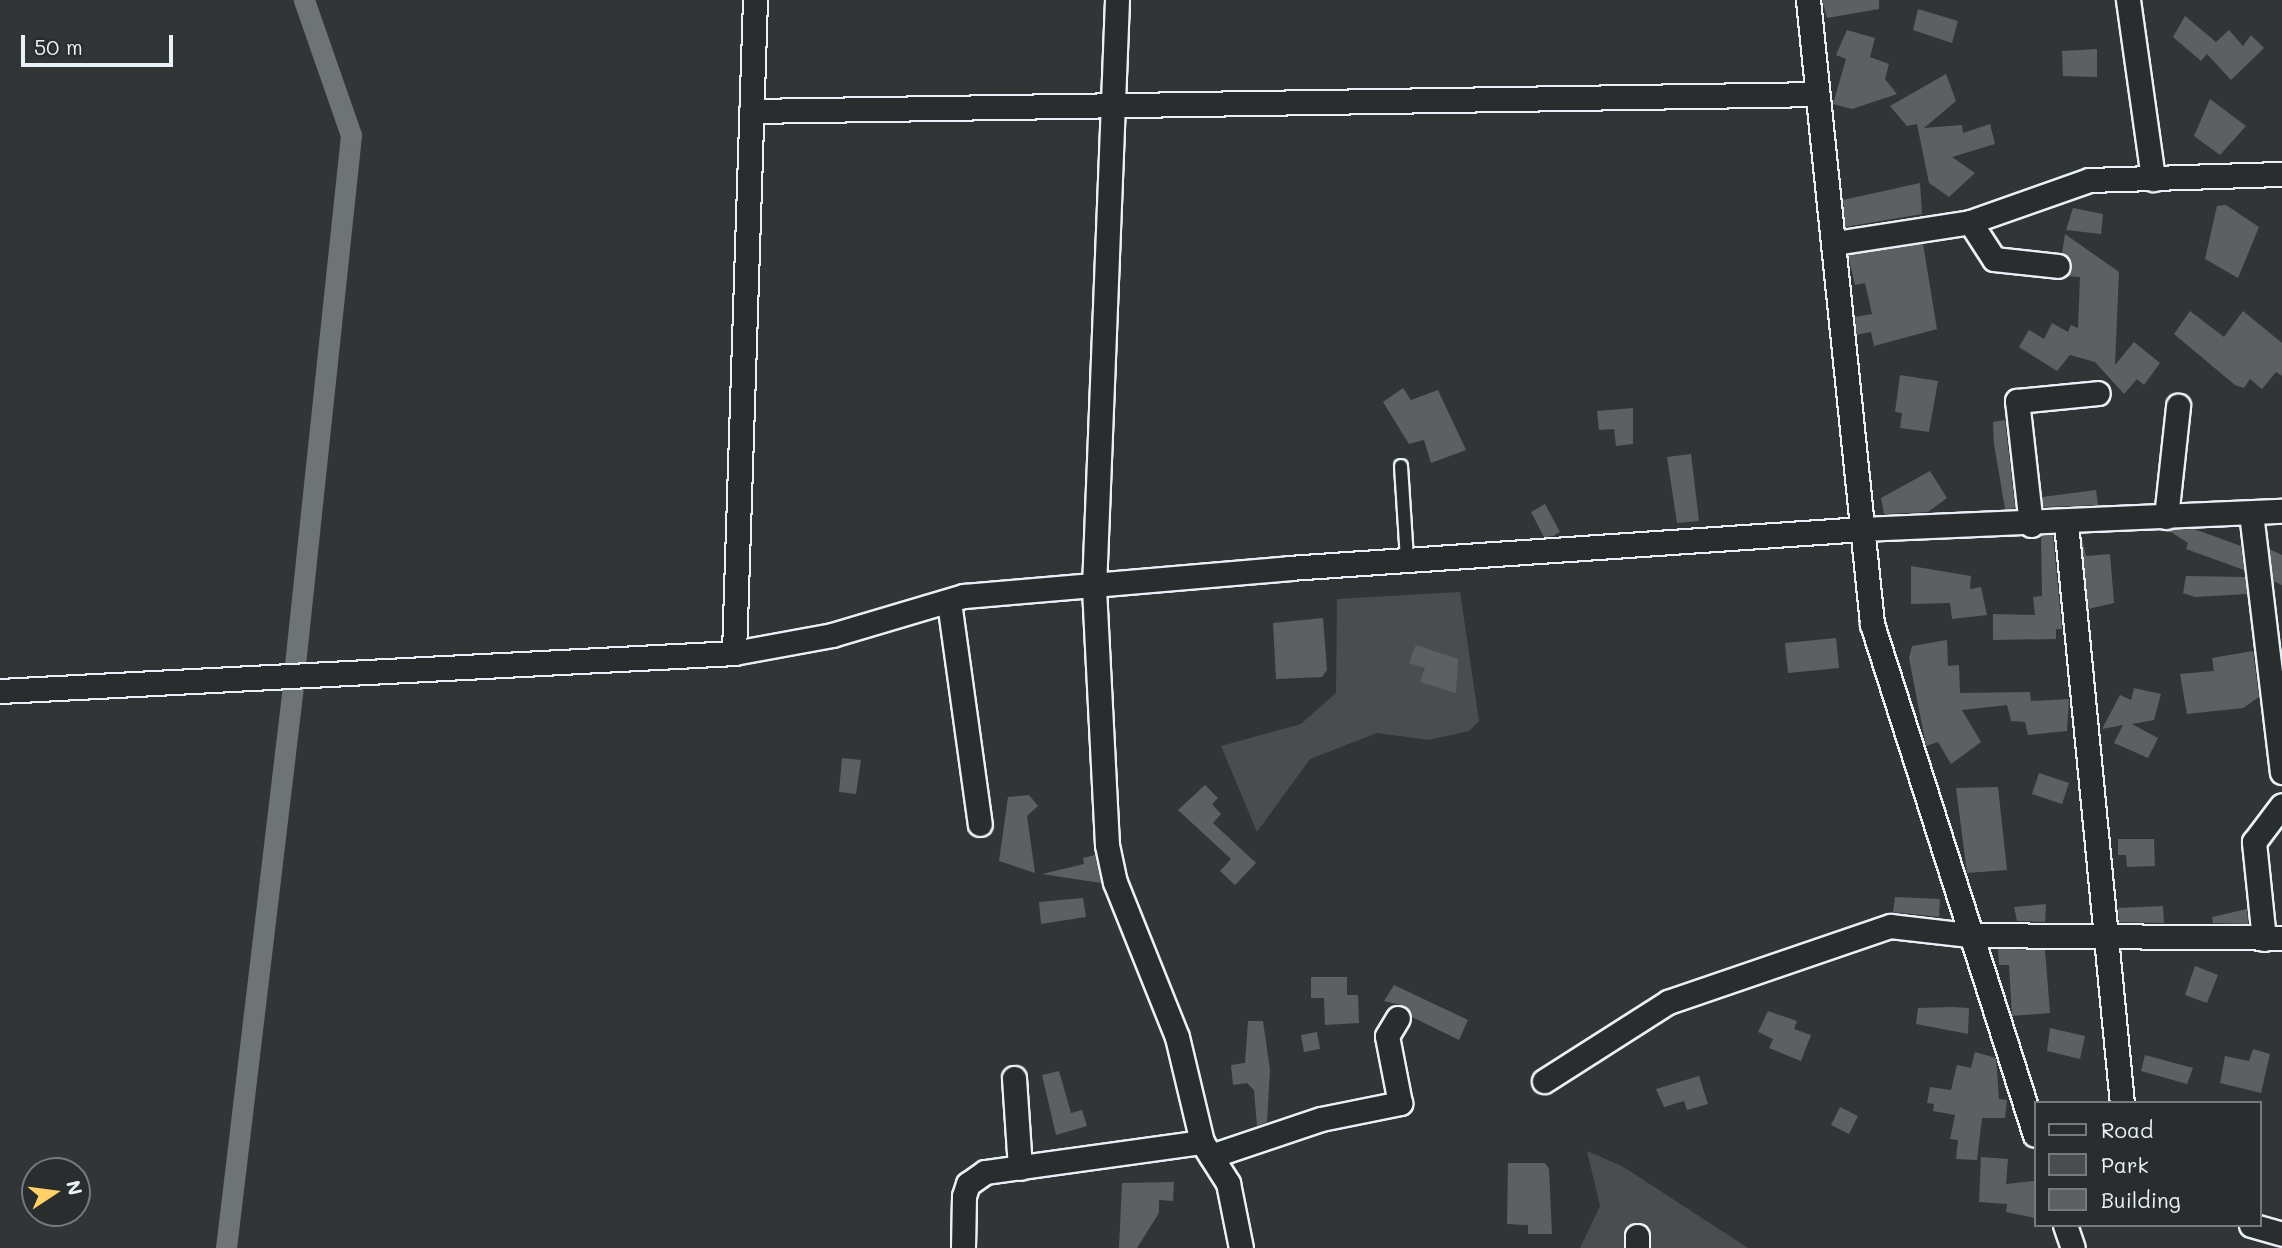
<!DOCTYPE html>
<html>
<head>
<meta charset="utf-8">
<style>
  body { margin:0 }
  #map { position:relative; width:2282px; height:1248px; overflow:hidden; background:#323536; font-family:Mali,sans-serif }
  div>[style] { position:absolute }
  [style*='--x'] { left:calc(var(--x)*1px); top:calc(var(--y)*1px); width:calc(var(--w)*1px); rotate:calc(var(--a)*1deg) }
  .green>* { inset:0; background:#494d4f }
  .canal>* { height:21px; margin:-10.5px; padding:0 10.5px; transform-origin:10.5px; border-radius:10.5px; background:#6e7376 }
  .building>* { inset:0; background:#5c6063 }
  .roads { filter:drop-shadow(2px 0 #e8f1f8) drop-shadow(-2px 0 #e8f1f8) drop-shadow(0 2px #e8f1f8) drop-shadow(0 -2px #e8f1f8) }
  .lane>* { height:12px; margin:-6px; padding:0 6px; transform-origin:6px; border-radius:6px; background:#2a2d2e }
  .street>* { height:23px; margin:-11.5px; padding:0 11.5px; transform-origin:11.5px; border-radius:11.5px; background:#2a2d2e }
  span { translate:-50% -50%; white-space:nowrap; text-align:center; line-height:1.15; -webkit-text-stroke:5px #2a2d2e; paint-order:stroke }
  .legend { position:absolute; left:2034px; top:1101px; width:228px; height:126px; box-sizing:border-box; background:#2a2d2e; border:2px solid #767b7f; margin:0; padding:9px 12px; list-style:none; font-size:21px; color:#e8f1f8 }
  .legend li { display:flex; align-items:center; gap:14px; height:35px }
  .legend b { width:35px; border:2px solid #767b7f }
  .north { position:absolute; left:21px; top:1157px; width:70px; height:70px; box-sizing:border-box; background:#2a2d2e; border:2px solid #767b7f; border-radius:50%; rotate:77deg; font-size:19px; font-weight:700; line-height:28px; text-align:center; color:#e8f1f8 }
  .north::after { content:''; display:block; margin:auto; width:24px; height:32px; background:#ffd166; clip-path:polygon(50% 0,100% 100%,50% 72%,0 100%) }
  .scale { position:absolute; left:21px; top:35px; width:152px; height:32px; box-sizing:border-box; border:4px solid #e8f1f8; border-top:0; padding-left:9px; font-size:21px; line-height:24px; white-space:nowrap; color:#e8f1f8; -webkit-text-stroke:5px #2a2d2e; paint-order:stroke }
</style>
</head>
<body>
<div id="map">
  <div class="green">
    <div style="clip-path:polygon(1460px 592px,1479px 721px,1469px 731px,1429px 740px,1377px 733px,1310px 759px,1257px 832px,1221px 746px,1301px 724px,1336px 693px,1337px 599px)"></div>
    <div style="clip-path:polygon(1587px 1151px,1622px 1166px,1748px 1248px,1580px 1248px,1600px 1206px)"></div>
  </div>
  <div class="canal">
    <div style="--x:294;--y:674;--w:542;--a:-83.96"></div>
    <div style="--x:351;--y:135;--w:143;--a:-109.2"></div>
    <div style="--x:226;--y:1248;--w:566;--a:-83.2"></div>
  </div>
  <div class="building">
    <div style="clip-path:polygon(1822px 0,1879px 0,1879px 9px,1827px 18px)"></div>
    <div style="clip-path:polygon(1918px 9px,1958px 21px,1952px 43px,1913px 30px)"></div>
    <div style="clip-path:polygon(2185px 16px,2216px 42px,2229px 30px,2243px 46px,2251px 35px,2264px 48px,2231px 80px,2207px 54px,2201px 61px,2173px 37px)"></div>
    <div style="clip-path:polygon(1847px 30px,1875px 38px,1870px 57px,1889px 64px,1885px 79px,1897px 94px,1852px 109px,1833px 104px,1846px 59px,1836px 55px)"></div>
    <div style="clip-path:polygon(2097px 49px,2097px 77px,2063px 76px,2062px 51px)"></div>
    <div style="clip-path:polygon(1946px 74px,1956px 101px,1924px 128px,1962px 125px,1963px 133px,1990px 124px,1995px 144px,1952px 157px,1975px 173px,1949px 197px,1929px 183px,1917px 124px,1907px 126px,1890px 106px)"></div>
    <div style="clip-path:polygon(2210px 99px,2246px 126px,2220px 155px,2194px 136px)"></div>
    <div style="clip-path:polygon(1920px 183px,1922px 214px,1845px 227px,1843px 200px)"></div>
    <div style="clip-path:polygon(2226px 205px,2259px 227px,2238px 278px,2205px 259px,2217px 206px)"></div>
    <div style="clip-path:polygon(2073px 208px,2103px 214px,2101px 234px,2066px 230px)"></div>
    <div style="clip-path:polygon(2065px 234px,2119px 272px,2115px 365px,2134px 342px,2160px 363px,2144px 385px,2137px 379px,2124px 394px,2095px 362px,2070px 355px,2057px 371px,2019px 347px,2029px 330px,2044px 339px,2052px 323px,2068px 332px,2071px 325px,2078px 328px,2080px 277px,2067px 276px,2072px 267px,2062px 253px)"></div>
    <div style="clip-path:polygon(1923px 244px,1937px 329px,1874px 346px,1871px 332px,1856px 335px,1855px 317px,1872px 314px,1865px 283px,1855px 285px,1848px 255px)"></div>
    <div style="clip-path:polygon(2190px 311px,2224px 337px,2243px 311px,2282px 343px,2282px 376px,2276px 372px,2262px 389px,2250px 379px,2244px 388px,2235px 385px,2174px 334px)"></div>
    <div style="clip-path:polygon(1900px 375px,1938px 381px,1929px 432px,1900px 428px,1902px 413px,1895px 412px)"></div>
    <div style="clip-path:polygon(1403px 388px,1411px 400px,1438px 390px,1466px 450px,1431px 463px,1424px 440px,1409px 444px,1383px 402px)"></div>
    <div style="clip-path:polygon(1633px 408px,1633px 444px,1616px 446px,1614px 429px,1599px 430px,1597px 411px)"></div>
    <div style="clip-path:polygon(2005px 420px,2015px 508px,2005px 509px,1994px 444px,1993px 422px)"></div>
    <div style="clip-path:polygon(1691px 454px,1699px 521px,1677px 523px,1667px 457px)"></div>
    <div style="clip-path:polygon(1930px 471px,1947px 498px,1928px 512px,1884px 514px,1881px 498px)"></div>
    <div style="clip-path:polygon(2096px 490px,2098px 505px,2043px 507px,2042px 497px)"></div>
    <div style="clip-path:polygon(1545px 504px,1560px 532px,1553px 536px,1544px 537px,1531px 512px)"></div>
    <div style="clip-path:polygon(2194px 529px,2241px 546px,2244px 570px,2186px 549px,2188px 543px,2168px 530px)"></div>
    <div style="clip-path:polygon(2081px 534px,2086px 556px,2110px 554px,2114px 603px,2088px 609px)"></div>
    <div style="clip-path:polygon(2041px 535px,2053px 535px,2062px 629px,2056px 629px,2056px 639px,1993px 640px,1993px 614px,2035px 615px,2033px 597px,2042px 596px)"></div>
    <div style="clip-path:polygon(2269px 549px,2282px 555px,2282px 585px,2273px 581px)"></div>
    <div style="clip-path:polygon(1911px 566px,1971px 576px,1970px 589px,1981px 587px,1987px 615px,1952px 619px,1950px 603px,1911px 604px)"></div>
    <div style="clip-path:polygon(2186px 576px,2245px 577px,2247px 594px,2195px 597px,2183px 593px)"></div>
    <div style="clip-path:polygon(1323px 618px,1327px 670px,1322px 677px,1276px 679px,1273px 623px)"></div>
    <div style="clip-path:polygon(1836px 638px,1839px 668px,1788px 673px,1785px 643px)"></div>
    <div style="clip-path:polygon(1947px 640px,1948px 666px,1959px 665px,1960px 693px,2030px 692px,2031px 701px,2069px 699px,2067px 731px,2028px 735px,2025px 722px,2011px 721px,2007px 705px,1962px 710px,1981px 742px,1951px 764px,1938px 742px,1926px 746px,1909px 658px,1912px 646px)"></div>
    <div style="clip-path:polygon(1416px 645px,1458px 659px,1456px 693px,1420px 682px,1425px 668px,1409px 663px)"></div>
    <div style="clip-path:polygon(2253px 651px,2259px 697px,2243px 708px,2187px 714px,2180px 674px,2214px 671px,2212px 658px)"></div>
    <div style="clip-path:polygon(2134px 688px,2161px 694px,2154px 720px,2132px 724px,2158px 738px,2148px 758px,2114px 743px,2123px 725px,2102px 729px,2120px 695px,2131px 700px)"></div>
    <div style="clip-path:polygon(842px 758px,861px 760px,856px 794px,839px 792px)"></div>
    <div style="clip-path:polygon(2039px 773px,2069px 783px,2062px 804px,2032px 794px)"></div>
    <div style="clip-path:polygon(1205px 785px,1218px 798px,1212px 804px,1221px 814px,1213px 823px,1256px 863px,1235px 885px,1220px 871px,1231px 859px,1178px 810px)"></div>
    <div style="clip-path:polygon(1998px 787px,2007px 870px,1967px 873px,1956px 788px)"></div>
    <div style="clip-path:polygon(1029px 795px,1038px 806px,1027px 816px,1035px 873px,999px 861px,1008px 797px)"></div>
    <div style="clip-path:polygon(2118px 839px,2154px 839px,2155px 866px,2127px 867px,2126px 855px,2118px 855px)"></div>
    <div style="clip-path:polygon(1095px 855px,1101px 883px,1042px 874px,1084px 864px,1083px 858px)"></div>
    <div style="clip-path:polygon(1895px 897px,1940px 899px,1939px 917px,1893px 912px)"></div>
    <div style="clip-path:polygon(1083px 898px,1086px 917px,1041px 924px,1039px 902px)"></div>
    <div style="clip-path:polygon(2046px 904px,2045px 922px,2017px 921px,2014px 907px)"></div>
    <div style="clip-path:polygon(2163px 906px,2164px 923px,2119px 922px,2118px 908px)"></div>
    <div style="clip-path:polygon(2247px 909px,2248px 924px,2213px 923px,2212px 917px)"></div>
    <div style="clip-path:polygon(1998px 949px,2045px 950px,2050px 1013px,2012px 1016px,2009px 965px,1999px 965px)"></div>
    <div style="clip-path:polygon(2195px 966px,2218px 975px,2207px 1003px,2185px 995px)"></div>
    <div style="clip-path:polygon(1311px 977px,1347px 977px,1347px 995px,1358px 995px,1359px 1023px,1325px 1025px,1324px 998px,1311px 998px)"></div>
    <div style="clip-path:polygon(1394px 985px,1468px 1020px,1459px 1040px,1412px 1017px,1405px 1006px,1384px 1001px)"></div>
    <div style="clip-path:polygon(1952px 1007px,1969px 1008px,1968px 1034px,1916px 1024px,1918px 1008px)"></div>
    <div style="clip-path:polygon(1768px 1011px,1797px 1021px,1794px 1029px,1811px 1035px,1801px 1061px,1769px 1048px,1773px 1039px,1758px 1032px)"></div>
    <div style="clip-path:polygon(1248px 1021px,1263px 1021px,1270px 1070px,1267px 1122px,1257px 1126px,1254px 1090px,1247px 1083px,1233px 1085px,1231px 1065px,1245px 1063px)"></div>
    <div style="clip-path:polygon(2050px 1028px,2085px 1036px,2080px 1059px,2047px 1051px)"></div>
    <div style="clip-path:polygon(1317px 1032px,1320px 1049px,1304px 1052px,1301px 1035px)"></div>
    <div style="clip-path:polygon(2253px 1049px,2270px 1054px,2261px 1093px,2220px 1083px,2225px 1056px,2249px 1061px)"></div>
    <div style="clip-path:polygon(1975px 1052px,1996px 1058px,1999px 1099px,2007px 1100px,2005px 1118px,1982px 1118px,1977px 1160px,1956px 1159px,1958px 1140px,1950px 1139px,1955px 1115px,1933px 1111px,1934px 1104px,1927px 1103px,1930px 1087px,1951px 1090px,1957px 1065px,1971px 1068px)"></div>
    <div style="clip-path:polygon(2145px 1055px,2193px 1068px,2187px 1084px,2141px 1071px)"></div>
    <div style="clip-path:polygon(1059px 1071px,1071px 1113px,1082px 1110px,1087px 1126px,1056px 1135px,1042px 1075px)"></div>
    <div style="clip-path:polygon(1699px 1076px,1708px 1104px,1687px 1110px,1684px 1101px,1664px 1107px,1656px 1089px)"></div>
    <div style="clip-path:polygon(1840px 1107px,1858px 1116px,1849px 1134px,1831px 1125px)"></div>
    <div style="clip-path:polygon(1981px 1157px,2008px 1159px,2006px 1184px,2035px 1181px,2035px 1218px,2006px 1212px,2007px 1204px,1979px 1202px)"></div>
    <div style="clip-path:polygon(1508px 1163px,1545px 1163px,1549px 1169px,1552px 1234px,1528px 1234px,1528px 1225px,1507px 1224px)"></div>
    <div style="clip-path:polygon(1174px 1182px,1173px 1201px,1159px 1200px,1159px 1213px,1137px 1248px,1119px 1248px,1122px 1183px)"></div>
  </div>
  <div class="roads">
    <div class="lane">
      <div style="--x:1401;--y:466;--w:94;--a:86.3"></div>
    </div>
    <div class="street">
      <div style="--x:1117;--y:0;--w:588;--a:92.24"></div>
      <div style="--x:1094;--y:588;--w:257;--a:87.1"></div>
      <div style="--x:1107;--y:845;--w:38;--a:78"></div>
      <div style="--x:1115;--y:882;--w:167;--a:68.2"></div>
      <div style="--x:1177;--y:1037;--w:108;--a:76.6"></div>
      <div style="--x:1202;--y:1142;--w:49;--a:57.6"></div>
      <div style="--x:1228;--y:1183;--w:66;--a:78.7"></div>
      <div style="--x:1808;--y:0;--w:627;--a:84.14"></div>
      <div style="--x:1872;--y:624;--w:536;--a:72.31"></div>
      <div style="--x:2128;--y:0;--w:181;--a:82"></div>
      <div style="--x:751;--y:111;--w:1066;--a:-0.91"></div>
      <div style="--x:1970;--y:222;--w:44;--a:57"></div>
      <div style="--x:1994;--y:259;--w:64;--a:6.2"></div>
      <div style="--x:1835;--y:243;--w:137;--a:-8.8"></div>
      <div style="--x:1970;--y:222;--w:126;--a:-19.4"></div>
      <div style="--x:2089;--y:180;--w:193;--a:-1.8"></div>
      <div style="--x:2251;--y:513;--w:261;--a:83.2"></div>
      <div style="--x:2166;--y:517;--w:112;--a:-83.8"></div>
      <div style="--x:2066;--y:523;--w:583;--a:84.49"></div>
      <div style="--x:2031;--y:525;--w:125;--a:-96.4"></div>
      <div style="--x:2017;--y:401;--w:81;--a:-5.6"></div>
      <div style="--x:949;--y:602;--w:224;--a:82.1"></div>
      <div style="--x:734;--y:653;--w:653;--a:-88.16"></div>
      <div style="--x:0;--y:691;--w:735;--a:-2.96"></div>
      <div style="--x:734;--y:653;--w:100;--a:-10.4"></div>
      <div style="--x:832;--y:635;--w:138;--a:-16.5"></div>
      <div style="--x:964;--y:596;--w:326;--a:-4.9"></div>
      <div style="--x:1289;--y:568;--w:574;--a:-3.89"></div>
      <div style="--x:1862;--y:529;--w:420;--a:-2.5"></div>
      <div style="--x:2264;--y:939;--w:98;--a:-95.9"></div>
      <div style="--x:2254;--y:842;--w:46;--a:-52.9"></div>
      <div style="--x:1014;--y:1078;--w:90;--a:86.2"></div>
      <div style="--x:1544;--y:1081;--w:147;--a:-32.5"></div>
      <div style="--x:1668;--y:1002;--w:235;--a:-18.9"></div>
      <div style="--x:1890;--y:926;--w:80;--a:6.5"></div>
      <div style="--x:1969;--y:935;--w:313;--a:0.5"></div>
      <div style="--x:1211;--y:1156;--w:116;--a:-18.6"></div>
      <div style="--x:1321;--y:1119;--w:81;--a:-11.4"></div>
      <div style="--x:1400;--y:1103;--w:68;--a:-101"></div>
      <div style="--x:1387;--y:1036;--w:21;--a:-59"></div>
      <div style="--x:2065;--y:1225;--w:24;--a:71"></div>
      <div style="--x:2251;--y:1225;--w:32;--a:16"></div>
      <div style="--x:1637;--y:1236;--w:12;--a:90"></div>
      <div style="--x:963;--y:1248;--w:52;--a:-88.9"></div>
      <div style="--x:964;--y:1196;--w:13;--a:-72"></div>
      <div style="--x:968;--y:1184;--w:21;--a:-35"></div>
      <div style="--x:985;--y:1172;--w:219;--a:-7.9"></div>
    </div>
  </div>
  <ul class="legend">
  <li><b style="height:9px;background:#2a2d2e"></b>Road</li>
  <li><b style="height:19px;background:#494d4f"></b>Park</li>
  <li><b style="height:19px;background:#5c6063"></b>Building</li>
  </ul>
  <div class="north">N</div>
  <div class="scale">50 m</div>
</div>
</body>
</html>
